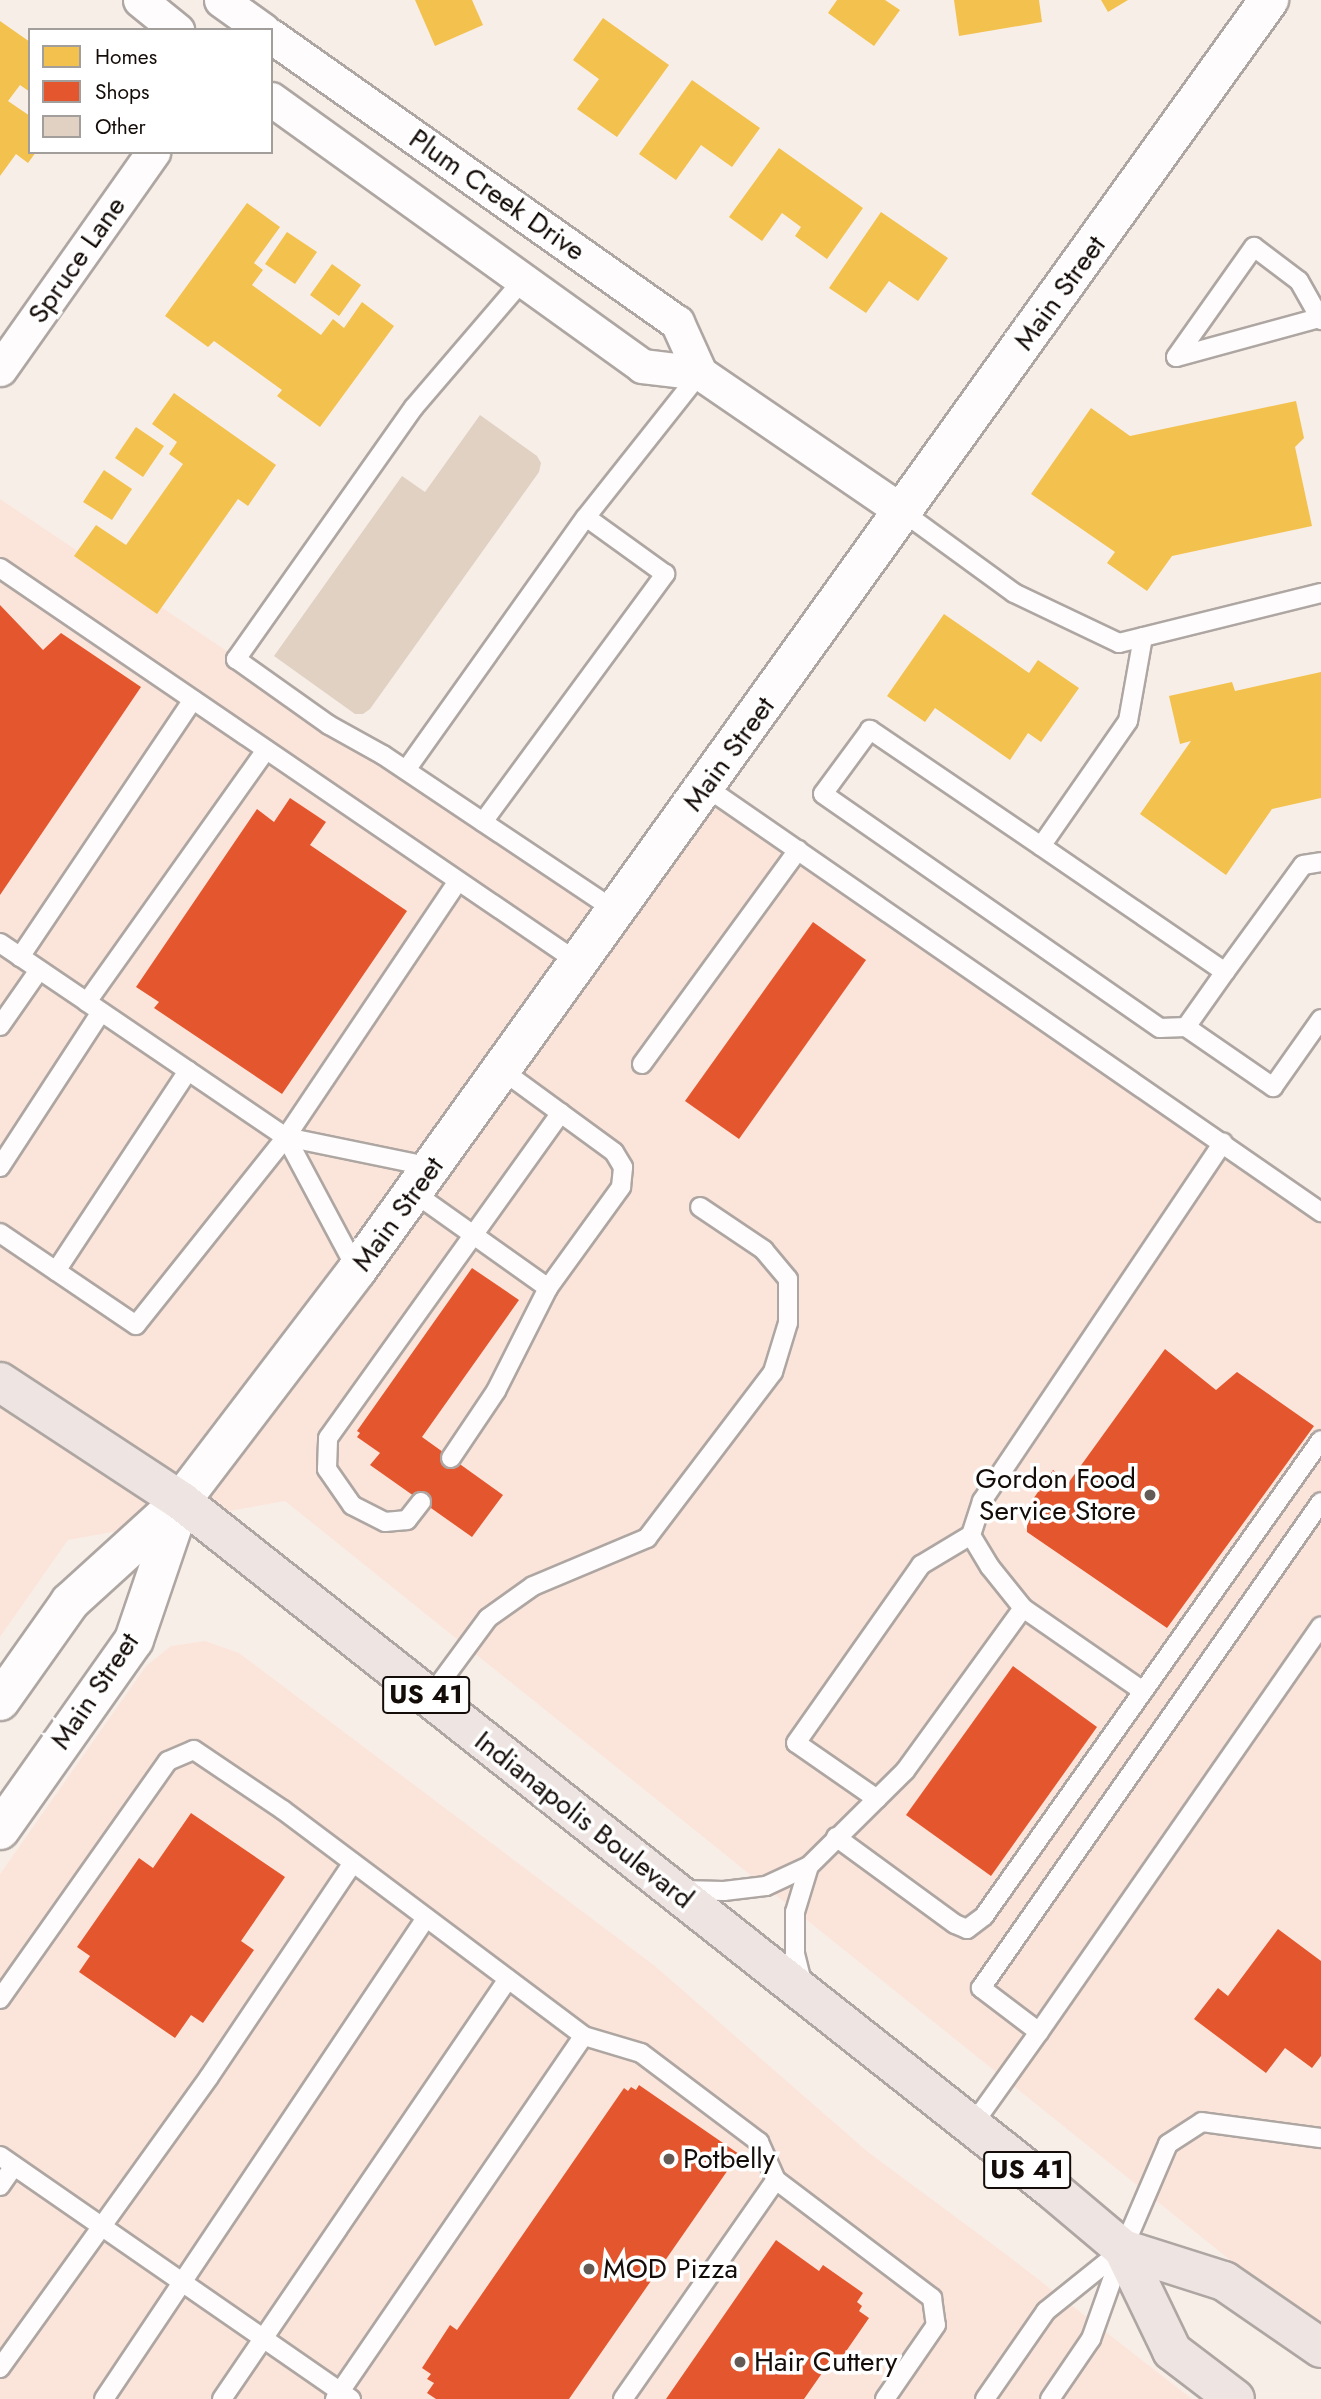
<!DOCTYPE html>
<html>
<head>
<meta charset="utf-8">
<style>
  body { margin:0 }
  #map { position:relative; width:1321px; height:2399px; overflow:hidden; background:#f8eee8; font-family:Jost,sans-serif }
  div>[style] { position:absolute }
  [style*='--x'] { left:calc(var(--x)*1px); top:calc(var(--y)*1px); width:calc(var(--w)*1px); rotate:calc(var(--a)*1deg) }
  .built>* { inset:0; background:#fbe5da }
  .homes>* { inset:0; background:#f2c14e }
  .shops>* { inset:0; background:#e4572e }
  .building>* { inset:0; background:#e0d1c3 }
  .roads { filter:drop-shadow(2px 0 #aea6a2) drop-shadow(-2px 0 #aea6a2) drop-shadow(0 2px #aea6a2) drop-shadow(0 -2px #aea6a2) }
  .service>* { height:18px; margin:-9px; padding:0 9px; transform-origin:9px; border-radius:9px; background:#fefcfc }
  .minor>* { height:33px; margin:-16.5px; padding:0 16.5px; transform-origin:16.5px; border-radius:16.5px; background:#fefcfc }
  .tertiary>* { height:38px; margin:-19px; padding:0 19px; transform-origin:19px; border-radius:19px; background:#fefcfc }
  .trunk>* { height:38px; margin:-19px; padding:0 19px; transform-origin:19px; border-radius:19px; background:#eee5e2 }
  .dots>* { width:19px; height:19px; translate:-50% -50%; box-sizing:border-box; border:4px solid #fff; border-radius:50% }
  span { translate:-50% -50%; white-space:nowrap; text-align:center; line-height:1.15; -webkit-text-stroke:7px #fff; paint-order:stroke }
  .shield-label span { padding:2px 5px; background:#fff; border:2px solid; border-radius:5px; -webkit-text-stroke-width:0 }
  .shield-label { font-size:26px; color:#140c08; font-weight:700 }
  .street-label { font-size:28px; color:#140c08 }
  .poi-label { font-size:28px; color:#140c08 }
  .right { translate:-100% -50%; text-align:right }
  .left { translate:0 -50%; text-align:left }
  .legend { position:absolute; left:28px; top:28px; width:245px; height:126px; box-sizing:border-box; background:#fff; border:2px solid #a19e9c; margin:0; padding:9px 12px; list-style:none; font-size:21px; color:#140c08 }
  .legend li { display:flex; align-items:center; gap:14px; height:35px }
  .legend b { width:35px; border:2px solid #a19e9c }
</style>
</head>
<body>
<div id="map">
  <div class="built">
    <div style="clip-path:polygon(0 499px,615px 911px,706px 787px,1321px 1224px,1321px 2333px,285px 1501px,68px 1540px,0 1637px)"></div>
    <div style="clip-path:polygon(205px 1641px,239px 1653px,655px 1966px,868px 2152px,1011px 2258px,1192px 2399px,0 2399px,0 1874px,146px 1666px,171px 1646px)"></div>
  </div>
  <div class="homes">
    <div style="clip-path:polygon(415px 0,472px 0,483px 25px,435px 46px)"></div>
    <div style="clip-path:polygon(837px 0,885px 0,900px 10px,874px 46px,828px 13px)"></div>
    <div style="clip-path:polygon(954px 0,1039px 0,1042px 22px,959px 36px)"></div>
    <div style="clip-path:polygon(1101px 0,1128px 0,1108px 12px)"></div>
    <div style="clip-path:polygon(603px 18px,669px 65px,617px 137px,577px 109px,599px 79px,573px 60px)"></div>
    <div style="clip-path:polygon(0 21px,30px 42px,30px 92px,20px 85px,8px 101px,30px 116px,30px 152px,36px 152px,28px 163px,16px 154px,0 176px)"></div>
    <div style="clip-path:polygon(692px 80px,760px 128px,732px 167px,701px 145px,676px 180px,639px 154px)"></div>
    <div style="clip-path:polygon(779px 148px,863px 208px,827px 259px,795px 236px,801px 227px,782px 213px,762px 241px,729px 217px)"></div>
    <div style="clip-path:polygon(247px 203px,280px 227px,254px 263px,263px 270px,252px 285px,321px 335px,333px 319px,344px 328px,362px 302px,394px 326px,320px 427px,277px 396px,282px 390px,214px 341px,208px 347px,165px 316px)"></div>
    <div style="clip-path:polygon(881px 212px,948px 258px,918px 301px,889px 281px,866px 313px,829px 288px)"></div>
    <div style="clip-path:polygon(287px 232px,317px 252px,295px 284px,265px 264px)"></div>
    <div style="clip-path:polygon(332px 264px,361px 285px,339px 316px,310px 295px)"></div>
    <div style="clip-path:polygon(174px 393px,276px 465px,248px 506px,238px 499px,157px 614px,74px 556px,96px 525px,126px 545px,183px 464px,169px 454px,177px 442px,152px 424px)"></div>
    <div style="clip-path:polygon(1296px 401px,1304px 438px,1295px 447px,1312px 526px,1172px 556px,1147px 591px,1107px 563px,1115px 552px,1031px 494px,1091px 408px,1130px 436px)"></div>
    <div style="clip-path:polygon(136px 427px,164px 446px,143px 477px,115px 458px)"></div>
    <div style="clip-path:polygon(104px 470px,132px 489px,112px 520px,83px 502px)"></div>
    <div style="clip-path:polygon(944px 614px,1029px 673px,1038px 660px,1079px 688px,1041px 742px,1028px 733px,1010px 760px,935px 708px,925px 722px,887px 696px)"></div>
    <div style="clip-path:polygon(1321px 672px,1321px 798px,1272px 809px,1226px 875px,1140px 814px,1191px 741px,1180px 744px,1169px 696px,1232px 682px,1235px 691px)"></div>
  </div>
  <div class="shops">
    <div style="clip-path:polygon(0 605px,43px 650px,61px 633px,141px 687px,0 895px)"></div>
    <div style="clip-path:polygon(290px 798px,326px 822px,310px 845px,407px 911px,282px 1094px,154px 1008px,159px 1002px,136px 987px,257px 809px,274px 822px)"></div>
    <div style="clip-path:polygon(813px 922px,866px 960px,739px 1139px,685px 1101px)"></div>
    <div style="clip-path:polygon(472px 1268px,519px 1300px,422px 1437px,503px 1495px,472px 1537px,370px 1465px,380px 1453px,357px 1437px,360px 1433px,357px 1431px)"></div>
    <div style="clip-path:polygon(1165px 1349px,1216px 1390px,1237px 1372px,1314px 1426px,1167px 1628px,1027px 1532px,1027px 1508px,1053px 1470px,1069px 1482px)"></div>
    <div style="clip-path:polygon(1013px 1666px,1097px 1727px,991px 1876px,906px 1815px)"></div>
    <div style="clip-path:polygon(191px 1813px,285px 1877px,241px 1941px,254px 1950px,203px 2023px,191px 2015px,175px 2038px,79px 1972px,90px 1956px,77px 1947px,139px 1858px,153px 1868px)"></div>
    <div style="clip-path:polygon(1278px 1929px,1321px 1961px,1321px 2056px,1312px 2068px,1285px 2048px,1266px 2073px,1194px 2019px,1218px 1988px,1228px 1996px)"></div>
    <div style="clip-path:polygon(639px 2085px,739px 2154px,569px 2399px,436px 2399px,427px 2393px,434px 2383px,427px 2379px,431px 2374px,422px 2368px,450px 2325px,457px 2330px,624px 2088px,628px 2091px,631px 2087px,636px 2090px)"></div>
    <div style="clip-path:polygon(776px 2240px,819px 2271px,823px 2265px,863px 2293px,857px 2302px,862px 2306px,859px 2311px,869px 2318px,840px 2360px,834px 2356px,804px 2399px,666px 2399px)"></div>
  </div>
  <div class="building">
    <div style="clip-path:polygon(480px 415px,537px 456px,541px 463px,539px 472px,370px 709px,363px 714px,355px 714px,274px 656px,402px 476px,425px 492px)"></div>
  </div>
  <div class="roads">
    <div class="service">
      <div style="--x:523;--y:280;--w:167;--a:130.6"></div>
      <div style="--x:414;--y:407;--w:309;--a:125.2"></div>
      <div style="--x:236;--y:659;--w:114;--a:35.4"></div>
      <div style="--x:329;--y:725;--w:62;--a:29.1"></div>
      <div style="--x:383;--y:755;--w:280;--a:33.8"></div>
      <div style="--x:1319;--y:318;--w:148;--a:164.7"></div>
      <div style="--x:1176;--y:357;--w:135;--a:-54.7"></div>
      <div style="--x:1254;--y:247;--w:56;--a:37.1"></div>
      <div style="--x:1299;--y:281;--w:45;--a:60.6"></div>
      <div style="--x:903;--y:512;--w:137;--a:36.1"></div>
      <div style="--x:1014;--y:593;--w:116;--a:25.5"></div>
      <div style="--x:1119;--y:643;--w:208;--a:-13.9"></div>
      <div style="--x:0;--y:568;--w:701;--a:34.3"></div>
      <div style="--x:1143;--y:637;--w:85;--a:100.1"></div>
      <div style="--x:1128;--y:721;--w:152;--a:124.8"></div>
      <div style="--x:1041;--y:846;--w:207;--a:-145.8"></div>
      <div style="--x:870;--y:730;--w:79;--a:126.3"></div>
      <div style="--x:823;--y:794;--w:410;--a:34.8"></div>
      <div style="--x:1160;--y:1028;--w:26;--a:-2"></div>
      <div style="--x:1186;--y:1027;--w:106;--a:34.6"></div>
      <div style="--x:1273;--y:1087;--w:83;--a:-54.8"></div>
      <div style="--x:266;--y:750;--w:309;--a:125.4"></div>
      <div style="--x:87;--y:1002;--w:240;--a:34.2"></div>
      <div style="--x:286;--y:1137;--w:149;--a:11.6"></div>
      <div style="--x:406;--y:770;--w:310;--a:-54.6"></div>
      <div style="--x:706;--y:787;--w:748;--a:34.65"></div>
      <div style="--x:483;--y:822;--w:308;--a:-53.7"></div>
      <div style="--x:665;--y:574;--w:97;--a:-144.2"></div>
      <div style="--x:586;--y:517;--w:184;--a:-51.6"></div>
      <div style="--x:1041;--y:846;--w:223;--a:34.4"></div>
      <div style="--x:1225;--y:972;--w:132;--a:-53.9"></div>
      <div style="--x:1303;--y:865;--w:18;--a:-9"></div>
      <div style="--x:0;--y:943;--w:105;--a:34.1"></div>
      <div style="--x:20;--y:957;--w:310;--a:-56.1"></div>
      <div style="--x:0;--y:1026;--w:68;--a:-55.1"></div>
      <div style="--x:1186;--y:1027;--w:67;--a:-54.7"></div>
      <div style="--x:642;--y:1064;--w:265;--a:-53.9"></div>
      <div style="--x:286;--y:1137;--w:151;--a:61.9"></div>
      <div style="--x:0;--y:1167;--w:185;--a:-56.9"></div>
      <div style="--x:413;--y:1192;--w:166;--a:35.4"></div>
      <div style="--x:0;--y:1233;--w:164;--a:34.1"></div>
      <div style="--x:136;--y:1325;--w:241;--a:-51.4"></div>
      <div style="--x:286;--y:1137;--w:308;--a:-56.1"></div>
      <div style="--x:56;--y:1271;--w:240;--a:-56.6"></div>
      <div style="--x:451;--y:1458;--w:81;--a:-56.1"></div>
      <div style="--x:496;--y:1391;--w:115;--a:-63.2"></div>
      <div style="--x:548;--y:1288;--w:125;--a:-54.1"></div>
      <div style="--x:621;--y:1187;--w:20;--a:-84"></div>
      <div style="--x:623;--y:1167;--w:17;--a:-121"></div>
      <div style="--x:614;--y:1152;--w:139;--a:-143.8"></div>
      <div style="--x:421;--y:1502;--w:23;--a:128"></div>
      <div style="--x:407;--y:1520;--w:22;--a:175"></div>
      <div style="--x:385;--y:1522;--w:37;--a:-153"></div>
      <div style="--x:352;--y:1505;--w:44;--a:-124.8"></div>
      <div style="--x:327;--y:1469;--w:31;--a:-88"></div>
      <div style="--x:328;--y:1438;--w:400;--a:-54.4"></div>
      <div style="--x:1023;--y:1608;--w:146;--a:34.7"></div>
      <div style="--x:429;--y:1698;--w:99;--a:-53.6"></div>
      <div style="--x:488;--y:1618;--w:55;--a:-35.4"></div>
      <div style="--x:533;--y:1586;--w:124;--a:-22.8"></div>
      <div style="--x:647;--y:1538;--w:208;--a:-52.8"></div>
      <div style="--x:773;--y:1372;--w:51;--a:-73"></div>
      <div style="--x:788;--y:1323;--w:44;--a:-90"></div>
      <div style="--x:788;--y:1279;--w:38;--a:-130"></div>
      <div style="--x:764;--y:1250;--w:77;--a:-146.1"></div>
      <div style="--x:877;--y:1799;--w:98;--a:-145.3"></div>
      <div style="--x:796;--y:1743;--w:218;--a:-54.9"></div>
      <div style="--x:921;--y:1565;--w:58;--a:-31"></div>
      <div style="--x:836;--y:1837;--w:147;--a:36.2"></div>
      <div style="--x:955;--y:1924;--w:13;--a:23"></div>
      <div style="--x:967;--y:1929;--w:21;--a:-37"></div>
      <div style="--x:984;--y:1916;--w:583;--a:-54.7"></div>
      <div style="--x:681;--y:1890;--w:43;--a:1.3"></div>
      <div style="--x:724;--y:1891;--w:42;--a:-6.8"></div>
      <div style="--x:766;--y:1886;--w:47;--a:-24.9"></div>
      <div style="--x:809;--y:1866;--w:135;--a:-44.7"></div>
      <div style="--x:905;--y:1771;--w:201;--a:-54.1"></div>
      <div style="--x:1023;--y:1608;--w:53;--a:-128.8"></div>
      <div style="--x:990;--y:1567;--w:37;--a:-121"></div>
      <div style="--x:971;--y:1535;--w:36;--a:-72"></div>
      <div style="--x:982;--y:1501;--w:432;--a:-56.1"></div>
      <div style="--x:803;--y:1986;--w:33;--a:-104"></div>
      <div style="--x:795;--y:1954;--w:42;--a:-90"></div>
      <div style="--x:795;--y:1912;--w:48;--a:-73.1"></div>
      <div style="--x:0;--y:1999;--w:291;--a:-54.8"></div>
      <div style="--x:168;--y:1761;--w:28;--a:-23"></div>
      <div style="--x:194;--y:1750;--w:107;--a:34"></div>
      <div style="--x:283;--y:1810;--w:376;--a:36.9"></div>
      <div style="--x:584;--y:2036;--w:59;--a:16.6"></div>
      <div style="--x:641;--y:2053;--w:148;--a:37"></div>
      <div style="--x:759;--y:2142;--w:42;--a:65.9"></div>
      <div style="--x:776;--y:2180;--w:196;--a:37.1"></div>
      <div style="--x:932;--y:2298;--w:27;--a:82"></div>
      <div style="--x:936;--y:2325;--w:90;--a:124.6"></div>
      <div style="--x:1039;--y:2032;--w:494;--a:-55.2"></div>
      <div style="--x:971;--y:2127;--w:117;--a:-54.4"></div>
      <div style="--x:1039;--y:2032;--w:73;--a:-142.8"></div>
      <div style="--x:981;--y:1988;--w:593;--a:-55.02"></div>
      <div style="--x:0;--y:2156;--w:427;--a:34.7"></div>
      <div style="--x:0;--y:2186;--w:24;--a:-55"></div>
      <div style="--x:0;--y:2368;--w:358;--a:-54.3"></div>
      <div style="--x:209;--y:2077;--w:258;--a:-56.1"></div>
      <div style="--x:104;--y:2399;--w:579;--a:-56.2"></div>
      <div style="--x:222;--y:2399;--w:508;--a:-55.75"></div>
      <div style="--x:335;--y:2399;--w:440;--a:-55.6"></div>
      <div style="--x:623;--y:2399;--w:267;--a:-55.1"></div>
      <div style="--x:985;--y:2399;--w:107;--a:-55.3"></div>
      <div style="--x:1046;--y:2311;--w:99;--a:-38.8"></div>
      <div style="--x:1050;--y:2399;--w:73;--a:-55.7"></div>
      <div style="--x:1091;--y:2339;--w:96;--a:-70.4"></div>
      <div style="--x:1123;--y:2249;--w:114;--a:-66.8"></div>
      <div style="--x:1168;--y:2144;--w:40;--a:-32.9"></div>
      <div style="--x:1202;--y:2122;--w:120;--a:7.7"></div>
    </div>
    <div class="minor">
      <div style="--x:140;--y:0;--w:48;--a:39"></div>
      <div style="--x:221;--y:0;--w:52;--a:35.5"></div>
      <div style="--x:271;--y:36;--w:497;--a:35.2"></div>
      <div style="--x:677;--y:322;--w:56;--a:65.7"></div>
      <div style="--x:271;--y:99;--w:457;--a:35.7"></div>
      <div style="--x:642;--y:366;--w:58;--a:6.9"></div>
      <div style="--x:700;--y:373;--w:246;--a:34.4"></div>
      <div style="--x:0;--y:369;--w:266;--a:-54.8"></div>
    </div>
    <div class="tertiary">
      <div style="--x:0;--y:1701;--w:121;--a:-54.7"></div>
      <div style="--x:70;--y:1602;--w:150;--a:-42.3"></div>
      <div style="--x:181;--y:1501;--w:290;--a:-52.7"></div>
      <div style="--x:357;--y:1270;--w:1564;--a:-54.32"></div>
      <div style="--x:0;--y:1830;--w:232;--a:-54.8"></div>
      <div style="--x:134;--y:1640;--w:143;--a:-71.2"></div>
    </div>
    <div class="trunk">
      <div style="--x:0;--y:1382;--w:217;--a:33.3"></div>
      <div style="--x:181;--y:1501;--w:1111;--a:38.31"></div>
      <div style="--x:1053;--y:2190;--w:92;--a:40.1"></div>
      <div style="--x:1123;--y:2249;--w:106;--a:17.6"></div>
      <div style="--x:1224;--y:2281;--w:118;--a:34.6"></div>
      <div style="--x:1123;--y:2249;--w:113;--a:64.3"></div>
      <div style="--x:1172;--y:2351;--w:79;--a:37.3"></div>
    </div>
  </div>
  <div class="dots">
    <div style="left:1150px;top:1495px;background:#645b56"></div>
    <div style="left:669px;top:2159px;background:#645b56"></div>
    <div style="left:589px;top:2269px;background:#645b56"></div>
    <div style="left:740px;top:2362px;background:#645b56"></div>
  </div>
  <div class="shield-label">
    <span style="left:426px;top:1695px">US 41</span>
    <span style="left:1027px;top:2170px">US 41</span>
  </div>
  <div class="street-label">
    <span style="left:497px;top:195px;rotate:35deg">Plum Creek Drive</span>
    <span style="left:77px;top:260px;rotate:-55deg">Spruce Lane</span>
    <span style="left:1060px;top:293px;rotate:-54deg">Main Street</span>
    <span style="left:729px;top:754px;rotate:-54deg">Main Street</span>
    <span style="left:398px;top:1214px;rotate:-54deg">Main Street</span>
    <span style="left:95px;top:1691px;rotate:-56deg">Main Street</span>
    <span style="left:584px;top:1820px;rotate:38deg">Indianapolis Boulevard</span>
  </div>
  <div class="poi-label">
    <span class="right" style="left:1136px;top:1495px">Gordon Food<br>Service Store</span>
    <span class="left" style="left:683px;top:2159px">Potbelly</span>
    <span class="left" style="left:603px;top:2269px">MOD Pizza</span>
    <span class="left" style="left:754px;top:2362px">Hair Cuttery</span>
  </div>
  <ul class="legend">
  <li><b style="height:19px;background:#f2c14e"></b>Homes</li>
  <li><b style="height:19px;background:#e4572e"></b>Shops</li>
  <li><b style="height:19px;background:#e0d1c3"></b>Other</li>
  </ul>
</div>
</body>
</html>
